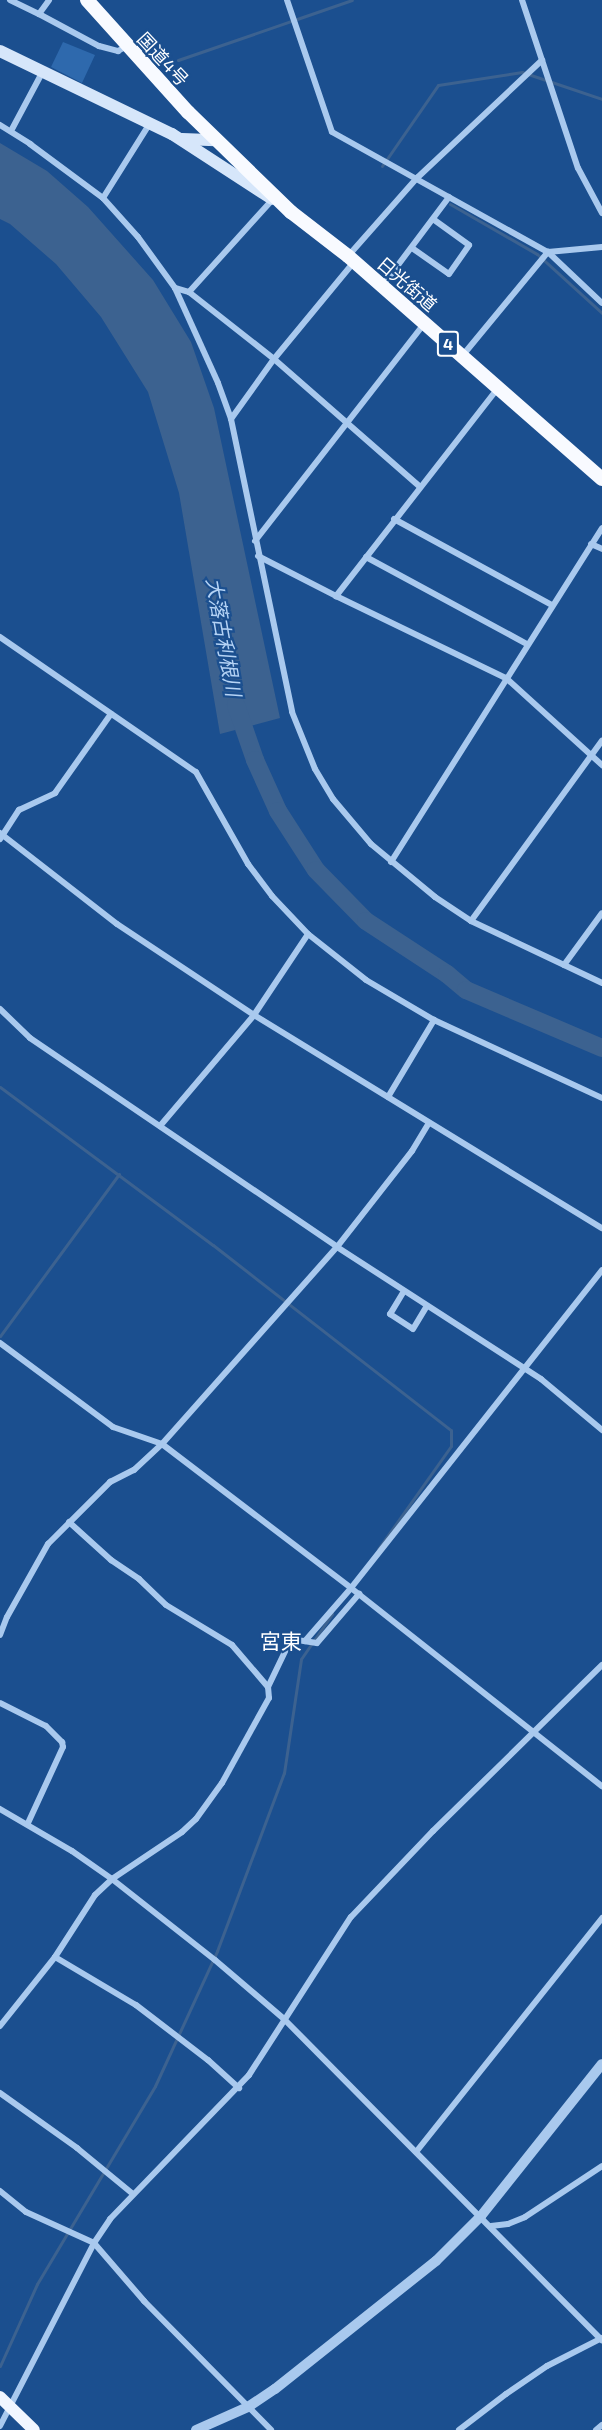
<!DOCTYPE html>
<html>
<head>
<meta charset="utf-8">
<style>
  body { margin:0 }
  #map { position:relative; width:602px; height:2430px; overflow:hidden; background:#1b4f8f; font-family:"Exo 2","Noto Sans JP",sans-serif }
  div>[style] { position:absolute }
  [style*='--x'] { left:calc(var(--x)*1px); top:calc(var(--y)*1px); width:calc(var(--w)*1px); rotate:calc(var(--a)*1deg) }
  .green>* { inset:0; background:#2e69ad }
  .water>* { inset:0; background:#3c6290 }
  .stream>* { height:3px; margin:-1.5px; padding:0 1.5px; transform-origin:1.5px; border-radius:1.5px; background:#3c6290 }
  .river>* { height:18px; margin:-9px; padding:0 9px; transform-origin:9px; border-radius:9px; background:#3c6290 }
  .minor>* { height:6px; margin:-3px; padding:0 3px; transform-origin:3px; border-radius:3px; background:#a9c9ee }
  .tertiary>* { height:10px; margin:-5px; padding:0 5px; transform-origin:5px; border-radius:5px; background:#a9c9ee }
  .secondary>* { height:12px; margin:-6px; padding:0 6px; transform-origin:6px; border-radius:6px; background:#d6e6fa }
  .primary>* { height:12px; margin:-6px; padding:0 6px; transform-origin:6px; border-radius:6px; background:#f0f6ff }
  .trunk>* { height:14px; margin:-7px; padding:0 7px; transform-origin:7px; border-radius:7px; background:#f8faff }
  span { translate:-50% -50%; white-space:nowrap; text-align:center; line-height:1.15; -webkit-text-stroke:4.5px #1b4f8f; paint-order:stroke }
  .shield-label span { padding:2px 4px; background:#1b4f8f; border:2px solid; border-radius:4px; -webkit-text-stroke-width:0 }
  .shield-label { font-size:16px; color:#fff; font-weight:700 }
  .street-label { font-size:18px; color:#fff }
  .water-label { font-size:20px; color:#b5d3f5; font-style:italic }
  .quarter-label { font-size:21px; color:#fff }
</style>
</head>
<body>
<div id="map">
  <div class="green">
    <div style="clip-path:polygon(63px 42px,95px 55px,82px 83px,51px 67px)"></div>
  </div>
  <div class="water">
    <div style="clip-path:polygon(0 143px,47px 171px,88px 207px,153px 280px,191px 342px,214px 408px,280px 718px,220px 734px,179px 493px,148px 392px,101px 317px,56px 264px,10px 224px,0 219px)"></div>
  </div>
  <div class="stream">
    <div style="--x:297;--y:19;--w:58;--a:-19.1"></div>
    <div style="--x:178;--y:60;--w:120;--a:-19"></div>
    <div style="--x:382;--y:166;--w:98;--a:-55.3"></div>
    <div style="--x:438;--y:85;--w:85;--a:-8.8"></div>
    <div style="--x:522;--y:72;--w:84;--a:18.6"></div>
    <div style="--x:450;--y:204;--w:100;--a:29.9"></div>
    <div style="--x:537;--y:254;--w:88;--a:42.2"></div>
    <div style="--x:0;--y:1087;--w:265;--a:36.6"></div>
    <div style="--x:213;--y:1245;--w:301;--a:37.9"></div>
    <div style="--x:451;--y:1430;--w:16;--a:90"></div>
    <div style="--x:451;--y:1446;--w:126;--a:125.3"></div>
    <div style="--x:0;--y:1336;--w:201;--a:-53.7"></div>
    <div style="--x:0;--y:2366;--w:90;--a:-65.7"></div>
    <div style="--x:37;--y:2284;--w:230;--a:-59.2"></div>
    <div style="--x:155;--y:2086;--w:149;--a:-65.3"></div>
    <div style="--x:217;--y:1951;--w:190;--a:-69.4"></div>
    <div style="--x:284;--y:1773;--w:115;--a:-81.5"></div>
    <div style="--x:301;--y:1659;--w:55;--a:-55.4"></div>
  </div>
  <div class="river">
    <div style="--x:236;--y:705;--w:58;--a:70.9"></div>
    <div style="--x:255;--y:760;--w:56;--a:65.7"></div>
    <div style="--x:278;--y:811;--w:70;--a:57.2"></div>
    <div style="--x:316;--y:870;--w:71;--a:45.6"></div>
    <div style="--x:366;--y:921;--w:97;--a:33.2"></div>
    <div style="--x:447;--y:974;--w:25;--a:40"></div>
    <div style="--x:466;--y:990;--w:148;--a:23.1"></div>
  </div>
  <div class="minor">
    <div style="--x:10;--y:0;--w:32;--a:26"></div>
    <div style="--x:39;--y:14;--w:17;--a:-54"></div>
    <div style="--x:287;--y:0;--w:139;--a:71.2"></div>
    <div style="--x:332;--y:132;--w:247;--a:29.1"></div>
    <div style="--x:548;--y:252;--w:74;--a:43.4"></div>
    <div style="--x:522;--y:0;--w:177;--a:71.6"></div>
    <div style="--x:578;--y:168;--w:51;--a:61.9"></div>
    <div style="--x:39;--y:14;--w:68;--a:28.1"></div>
    <div style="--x:99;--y:46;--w:20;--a:15"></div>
    <div style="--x:118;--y:51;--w:10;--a:-29"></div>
    <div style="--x:0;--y:125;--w:36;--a:32"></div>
    <div style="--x:30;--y:144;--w:91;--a:36.5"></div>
    <div style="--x:103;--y:198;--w:52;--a:48.1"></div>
    <div style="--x:138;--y:237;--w:63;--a:54"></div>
    <div style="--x:175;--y:288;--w:104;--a:65.6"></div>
    <div style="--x:218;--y:383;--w:38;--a:70"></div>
    <div style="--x:231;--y:419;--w:299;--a:78.2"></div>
    <div style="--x:292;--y:712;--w:61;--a:68"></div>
    <div style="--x:315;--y:769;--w:35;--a:59"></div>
    <div style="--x:333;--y:799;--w:59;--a:49.8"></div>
    <div style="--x:371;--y:844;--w:83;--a:39.6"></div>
    <div style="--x:435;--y:897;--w:43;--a:33.7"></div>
    <div style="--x:471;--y:921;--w:145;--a:25.3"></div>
    <div style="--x:11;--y:131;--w:66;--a:-61.9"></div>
    <div style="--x:103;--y:198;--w:89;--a:-57.9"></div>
    <div style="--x:412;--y:248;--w:45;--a:35.1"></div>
    <div style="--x:449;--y:274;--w:35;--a:-55"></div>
    <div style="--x:469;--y:245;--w:44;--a:-144.2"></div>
    <div style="--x:349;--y:255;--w:103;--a:-48.6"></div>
    <div style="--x:417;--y:178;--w:172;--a:-43.3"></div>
    <div style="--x:383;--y:285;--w:110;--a:-53.1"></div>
    <div style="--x:175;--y:288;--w:15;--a:16"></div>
    <div style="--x:189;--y:292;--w:108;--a:38.2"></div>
    <div style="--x:274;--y:359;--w:193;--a:41.2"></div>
    <div style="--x:189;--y:292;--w:124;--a:-47.9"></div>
    <div style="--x:463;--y:355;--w:134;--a:-50.5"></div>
    <div style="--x:548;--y:252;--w:54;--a:-5.3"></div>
    <div style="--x:498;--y:388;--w:264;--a:127.9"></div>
    <div style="--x:336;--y:596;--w:189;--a:25.8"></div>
    <div style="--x:506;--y:678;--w:130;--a:42.2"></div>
    <div style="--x:231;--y:419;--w:74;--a:-54.4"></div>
    <div style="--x:274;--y:359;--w:126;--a:-50.5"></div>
    <div style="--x:394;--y:519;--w:180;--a:28.6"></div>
    <div style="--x:255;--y:541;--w:275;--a:-52.1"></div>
    <div style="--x:591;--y:544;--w:12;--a:24"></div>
    <div style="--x:258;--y:556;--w:88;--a:27.1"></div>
    <div style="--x:366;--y:557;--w:183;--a:28.4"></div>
    <div style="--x:0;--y:637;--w:238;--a:34.6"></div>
    <div style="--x:196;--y:772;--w:106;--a:60.5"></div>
    <div style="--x:248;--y:864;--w:40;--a:53"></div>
    <div style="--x:272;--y:896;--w:52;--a:46.5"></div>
    <div style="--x:308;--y:934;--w:74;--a:38.4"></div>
    <div style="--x:366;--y:980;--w:79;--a:30.5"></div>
    <div style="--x:434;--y:1020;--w:185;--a:24.9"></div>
    <div style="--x:0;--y:833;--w:148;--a:37.9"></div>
    <div style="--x:117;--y:924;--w:164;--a:33.6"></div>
    <div style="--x:254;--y:1015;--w:408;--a:31.5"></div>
    <div style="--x:0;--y:839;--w:35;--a:-57"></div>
    <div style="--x:19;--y:810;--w:40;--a:-25"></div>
    <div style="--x:55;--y:793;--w:97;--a:-54.7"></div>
    <div style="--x:391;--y:862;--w:395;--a:-57.7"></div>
    <div style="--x:471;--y:921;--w:223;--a:-54"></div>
    <div style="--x:564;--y:965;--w:64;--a:-53.8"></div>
    <div style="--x:0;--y:1009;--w:42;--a:44"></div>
    <div style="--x:30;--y:1038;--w:371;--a:34.2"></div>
    <div style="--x:337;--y:1247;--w:243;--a:32.9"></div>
    <div style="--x:541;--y:1379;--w:80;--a:39.9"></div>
    <div style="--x:388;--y:1097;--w:90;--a:-59.1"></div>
    <div style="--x:160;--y:1126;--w:145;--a:-49.7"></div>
    <div style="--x:254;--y:1015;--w:97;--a:-56.3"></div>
    <div style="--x:404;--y:1291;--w:27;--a:121"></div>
    <div style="--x:390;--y:1314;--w:27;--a:33"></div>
    <div style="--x:413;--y:1329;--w:27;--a:-59"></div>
    <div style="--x:0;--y:1343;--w:141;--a:36.6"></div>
    <div style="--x:113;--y:1427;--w:52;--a:19.1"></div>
    <div style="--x:162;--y:1444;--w:238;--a:37.3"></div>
    <div style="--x:351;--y:1588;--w:320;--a:38.3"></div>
    <div style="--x:69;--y:1522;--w:57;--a:42.1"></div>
    <div style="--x:111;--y:1560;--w:34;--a:34"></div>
    <div style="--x:139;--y:1579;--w:37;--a:44"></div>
    <div style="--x:166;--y:1605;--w:77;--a:31.2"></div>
    <div style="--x:232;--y:1645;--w:55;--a:49.4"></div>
    <div style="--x:0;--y:1635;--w:19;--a:-69"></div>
    <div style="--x:7;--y:1617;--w:84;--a:-60.7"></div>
    <div style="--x:48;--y:1544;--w:88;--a:-45"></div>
    <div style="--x:110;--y:1482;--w:27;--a:-27"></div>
    <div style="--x:134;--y:1470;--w:38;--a:-43"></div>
    <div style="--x:162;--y:1444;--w:264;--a:-48.4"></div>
    <div style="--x:337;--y:1247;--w:122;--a:-52"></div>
    <div style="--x:412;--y:1151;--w:33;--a:-59"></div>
    <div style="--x:305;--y:1641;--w:70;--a:-49"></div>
    <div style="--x:351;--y:1588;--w:405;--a:-51.7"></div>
    <div style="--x:0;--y:1703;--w:51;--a:26.6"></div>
    <div style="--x:46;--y:1726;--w:23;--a:45"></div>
    <div style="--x:62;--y:1742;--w:5;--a:79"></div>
    <div style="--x:63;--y:1747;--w:84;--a:114.7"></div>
    <div style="--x:0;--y:1809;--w:83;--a:30.3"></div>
    <div style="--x:72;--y:1851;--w:49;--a:35"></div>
    <div style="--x:112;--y:1879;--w:131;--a:38.2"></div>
    <div style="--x:215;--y:1960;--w:91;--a:40.5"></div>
    <div style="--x:284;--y:2019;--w:452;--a:45.3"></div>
    <div style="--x:55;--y:1957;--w:94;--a:30.7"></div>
    <div style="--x:136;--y:2005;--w:91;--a:37.4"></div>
    <div style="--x:208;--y:2060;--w:42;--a:42.1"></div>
    <div style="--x:0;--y:2026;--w:88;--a:-51.4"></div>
    <div style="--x:55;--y:1957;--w:74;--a:-57.2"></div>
    <div style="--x:95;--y:1895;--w:23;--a:-43"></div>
    <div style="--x:112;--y:1879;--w:84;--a:-33.9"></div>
    <div style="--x:182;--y:1832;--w:19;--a:-43"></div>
    <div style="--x:196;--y:1819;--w:44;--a:-54.2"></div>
    <div style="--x:222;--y:1783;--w:97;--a:-61.1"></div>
    <div style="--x:269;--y:1698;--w:11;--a:-95"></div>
    <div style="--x:268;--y:1687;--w:53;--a:-64.4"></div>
    <div style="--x:291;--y:1639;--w:26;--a:9"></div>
    <div style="--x:317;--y:1643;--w:65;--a:-49.4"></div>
    <div style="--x:0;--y:2093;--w:95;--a:35.5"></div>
    <div style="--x:77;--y:2148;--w:72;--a:39.4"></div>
    <div style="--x:416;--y:2152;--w:299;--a:-51.5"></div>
    <div style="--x:0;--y:2191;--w:33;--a:39"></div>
    <div style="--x:26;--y:2212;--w:75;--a:24.5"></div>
    <div style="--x:94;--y:2243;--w:77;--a:49.2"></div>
    <div style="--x:144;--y:2301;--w:181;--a:45.4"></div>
    <div style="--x:491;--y:2226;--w:17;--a:-7"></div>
    <div style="--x:508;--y:2224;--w:18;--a:-22"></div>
    <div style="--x:525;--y:2217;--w:92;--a:-33.5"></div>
    <div style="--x:0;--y:2426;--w:206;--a:-62.8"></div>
    <div style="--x:94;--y:2243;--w:29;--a:-56"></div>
    <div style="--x:110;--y:2219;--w:200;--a:-46"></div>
    <div style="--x:249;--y:2075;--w:188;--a:-57.2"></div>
    <div style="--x:351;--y:1917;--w:119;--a:-46.4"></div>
    <div style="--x:433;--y:1831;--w:237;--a:-44.5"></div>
    <div style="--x:459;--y:2430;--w:59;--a:-37.5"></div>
    <div style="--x:506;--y:2394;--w:50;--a:-34.3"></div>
    <div style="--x:547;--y:2366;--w:62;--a:-27"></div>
    <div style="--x:596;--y:2430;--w:8;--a:-40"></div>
  </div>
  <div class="tertiary">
    <div style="--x:196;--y:2430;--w:57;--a:-23.9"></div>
    <div style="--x:248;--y:2407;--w:32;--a:-34"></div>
    <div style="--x:275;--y:2389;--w:206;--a:-38.5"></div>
    <div style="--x:436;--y:2261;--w:64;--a:-45"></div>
    <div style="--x:481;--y:2216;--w:194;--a:-51.5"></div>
  </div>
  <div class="secondary">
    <div style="--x:0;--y:51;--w:191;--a:25.8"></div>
    <div style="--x:172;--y:134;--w:119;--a:33"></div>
    <div style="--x:182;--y:139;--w:34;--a:2"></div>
  </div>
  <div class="primary">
    <div style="--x:0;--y:2397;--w:47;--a:44.1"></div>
  </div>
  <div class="trunk">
    <div style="--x:87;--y:0;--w:151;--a:48"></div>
    <div style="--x:188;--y:112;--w:144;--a:44.2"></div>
    <div style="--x:291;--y:212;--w:72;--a:37.7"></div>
    <div style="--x:348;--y:256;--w:338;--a:41.3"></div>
  </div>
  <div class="shield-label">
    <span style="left:448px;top:344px">4</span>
  </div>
  <div class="street-label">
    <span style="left:163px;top:59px;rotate:47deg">国道4号</span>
    <span style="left:407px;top:284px;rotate:41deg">日光街道</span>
  </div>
  <div class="water-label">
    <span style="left:224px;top:637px;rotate:80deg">大落古利根川</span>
  </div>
  <div class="quarter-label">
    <span style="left:281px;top:1641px">宮東</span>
  </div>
</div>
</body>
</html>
